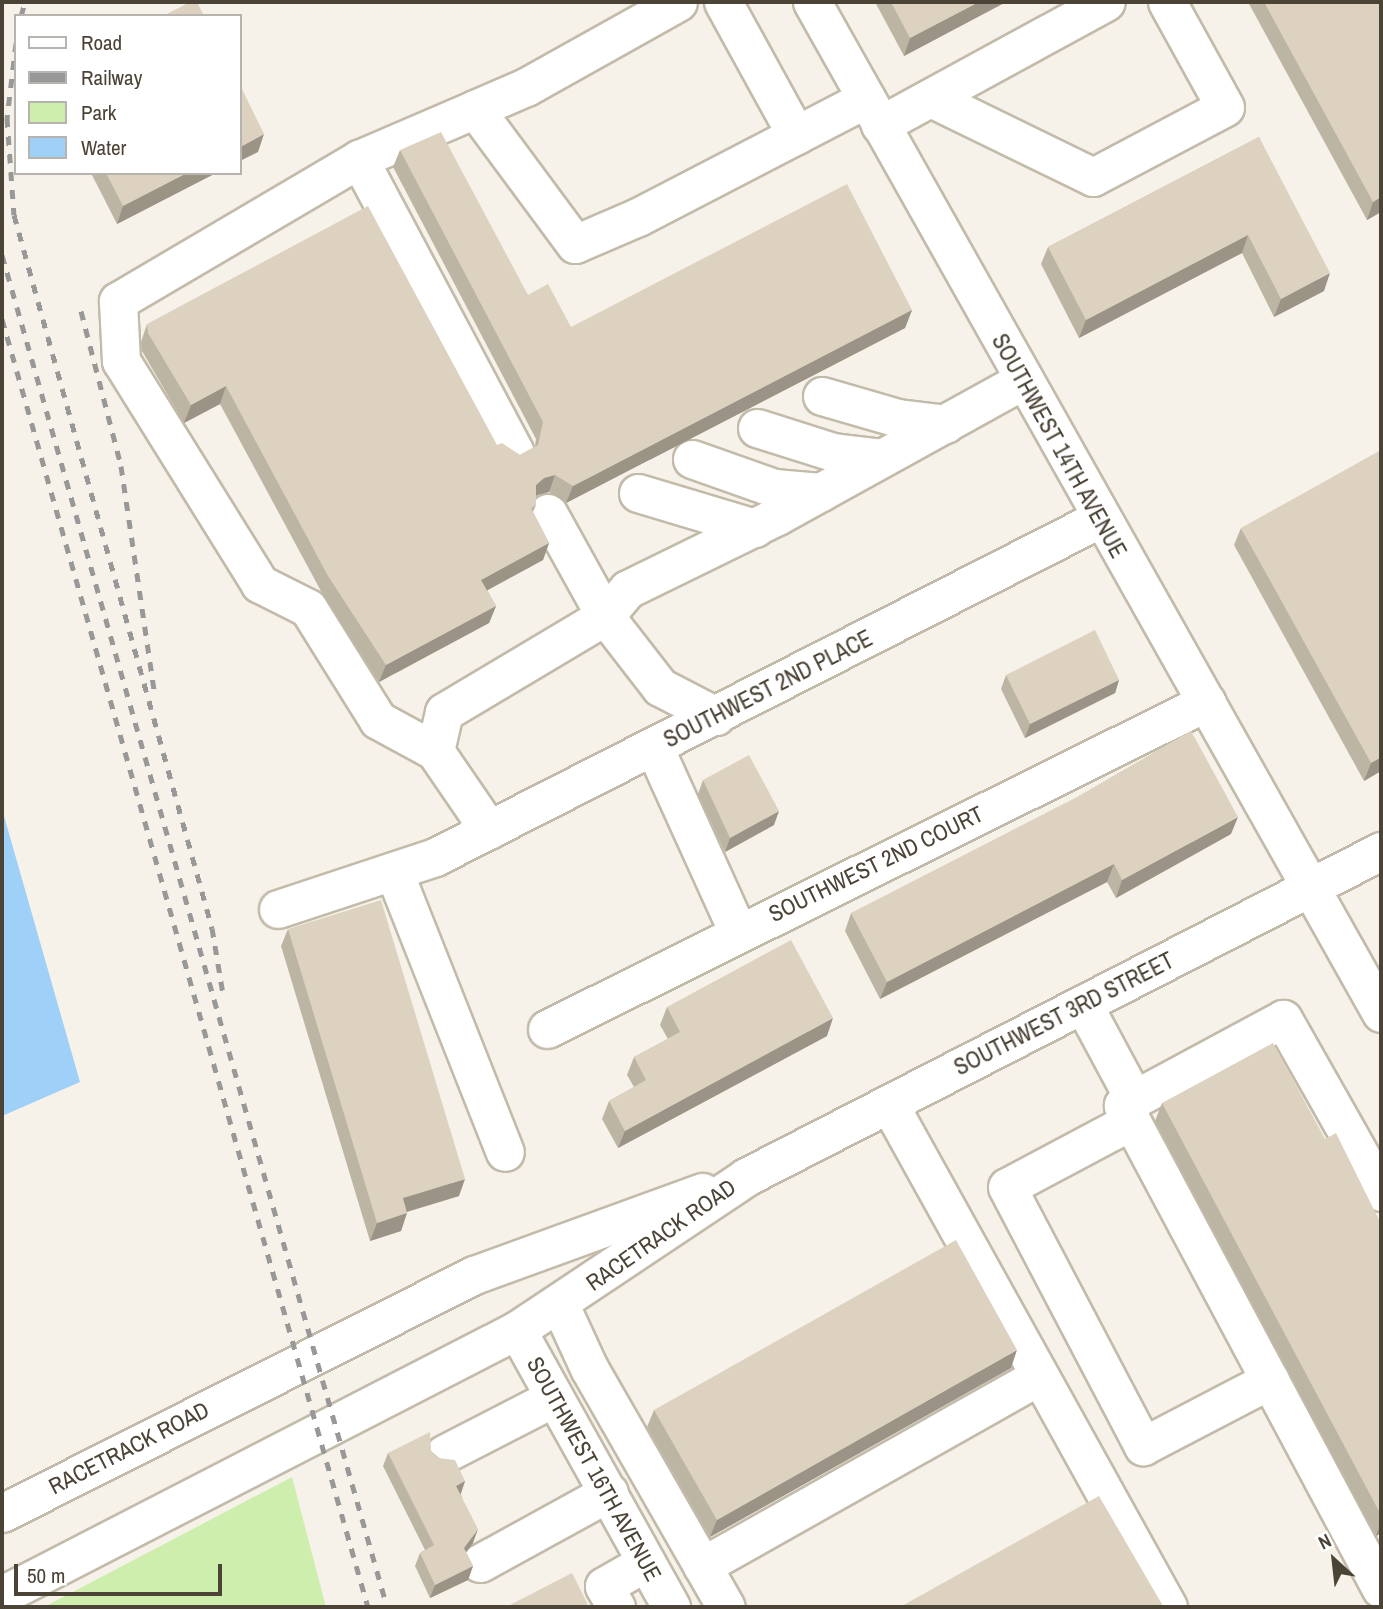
<!DOCTYPE html>
<html>
<head>
<meta charset="utf-8">
<style>
  body { margin:0 }
  #map { position:relative; width:1383px; height:1609px; overflow:hidden; background:#f6f2e9; font-family:"Archivo Narrow",sans-serif }
  div>[style] { position:absolute }
  [style*='--x'] { left:calc(var(--x)*1px); top:calc(var(--y)*1px); width:calc(var(--w)*1px); rotate:calc(var(--a)*1deg) }
  .green>* { inset:0; background:#ceeead }
  .water>* { inset:0; background:#9fd0f8 }
  .roads { filter:drop-shadow(2px 0 #c3bbaa) drop-shadow(-2px 0 #c3bbaa) drop-shadow(0 2px #c3bbaa) drop-shadow(0 -2px #c3bbaa) }
  .minor>* { height:37px; margin:-18.5px; padding:0 18.5px; transform-origin:18.5px; border-radius:18.5px; background:#fff }
  .rail>* { height:5px; margin-top:-2.5px; transform-origin:0; background:repeating-linear-gradient(90deg,#989898 0 9px,transparent 0 18px) }
  .wall>* { inset:0; background:#bdb5a4 }
  .shaded-wall>* { inset:0; background:#9a9386 }
  .building>* { inset:0; background:#dcd2bf }
  span { translate:-50% -50%; white-space:nowrap; text-align:center; line-height:1.15; -webkit-text-stroke:5px #fff; paint-order:stroke }
  .street-label { font-size:23px; color:#4b4336 }
  .frame { position:absolute; inset:0; border:4px solid #4b4336; pointer-events:none }
  .legend { position:absolute; left:14px; top:14px; width:228px; height:161px; box-sizing:border-box; background:#fff; border:2px solid #b7b4af; margin:0; padding:9px 12px; list-style:none; font-size:21px; color:#4b4336 }
  .legend li { display:flex; align-items:center; gap:14px; height:35px }
  .legend b { width:35px; border:2px solid #b7b4af }
  .north { position:absolute; left:1299px; top:1525px; width:70px; height:70px; -webkit-text-stroke:5px #fff; paint-order:stroke; rotate:333deg; font-size:19px; font-weight:700; line-height:28px; text-align:center; color:#4b4336 }
  .north::after { content:''; display:block; margin:auto; width:24px; height:32px; background:#4b4336; clip-path:polygon(50% 0,100% 100%,50% 72%,0 100%) }
  .scale { position:absolute; left:14px; top:1564px; width:208px; height:32px; box-sizing:border-box; border:4px solid #4b4336; border-top:0; padding-left:9px; font-size:21px; line-height:24px; white-space:nowrap; color:#4b4336; -webkit-text-stroke:5px #fff; paint-order:stroke }
</style>
</head>
<body>
<div id="map">
  <div class="green">
    <div style="clip-path:polygon(292px 1477px,326px 1607px,44px 1607px)"></div>
  </div>
  <div class="water">
    <div style="clip-path:polygon(2px 809px,80px 1082px,2px 1116px,2px 808px)"></div>
  </div>
  <div class="roads">
    <div class="minor">
      <div style="--x:723;--y:2;--w:152;--a:61.2"></div>
      <div style="--x:812;--y:2;--w:1160;--a:60.63"></div>
      <div style="--x:931;--y:98;--w:180;--a:26"></div>
      <div style="--x:1093;--y:177;--w:149;--a:-27.9"></div>
      <div style="--x:1225;--y:107;--w:120;--a:-118.9"></div>
      <div style="--x:475;--y:109;--w:56;--a:-23.3"></div>
      <div style="--x:526;--y:87;--w:174;--a:-29.2"></div>
      <div style="--x:880;--y:125;--w:257;--a:-28.6"></div>
      <div style="--x:359;--y:159;--w:126;--a:-23.3"></div>
      <div style="--x:475;--y:109;--w:168;--a:53.5"></div>
      <div style="--x:575;--y:244;--w:69;--a:-23.2"></div>
      <div style="--x:638;--y:217;--w:257;--a:-27.4"></div>
      <div style="--x:822;--y:396;--w:79;--a:16.1"></div>
      <div style="--x:898;--y:418;--w:48;--a:7.1"></div>
      <div style="--x:757;--y:428;--w:80;--a:17.5"></div>
      <div style="--x:833;--y:452;--w:49;--a:7"></div>
      <div style="--x:692;--y:459;--w:87;--a:19.5"></div>
      <div style="--x:774;--y:488;--w:47;--a:4.9"></div>
      <div style="--x:638;--y:493;--w:122;--a:16.7"></div>
      <div style="--x:548;--y:513;--w:118;--a:61"></div>
      <div style="--x:605;--y:616;--w:90;--a:52.2"></div>
      <div style="--x:660;--y:687;--w:63;--a:27.4"></div>
      <div style="--x:654;--y:747;--w:203;--a:65.6"></div>
      <div style="--x:435;--y:751;--w:65;--a:-151.5"></div>
      <div style="--x:378;--y:720;--w:132;--a:-122"></div>
      <div style="--x:308;--y:608;--w:54;--a:-153.4"></div>
      <div style="--x:260;--y:584;--w:263;--a:-121.9"></div>
      <div style="--x:121;--y:361;--w:60;--a:-92.9"></div>
      <div style="--x:118;--y:301;--w:280;--a:-30.5"></div>
      <div style="--x:359;--y:159;--w:331;--a:62"></div>
      <div style="--x:489;--y:830;--w:96;--a:-124.4"></div>
      <div style="--x:435;--y:751;--w:40;--a:-77"></div>
      <div style="--x:444;--y:712;--w:187;--a:-30.8"></div>
      <div style="--x:605;--y:616;--w:35;--a:-50"></div>
      <div style="--x:628;--y:589;--w:166;--a:-26.1"></div>
      <div style="--x:777;--y:516;--w:280;--a:-28.9"></div>
      <div style="--x:394;--y:872;--w:301;--a:68.4"></div>
      <div style="--x:278;--y:909;--w:165;--a:-18.3"></div>
      <div style="--x:435;--y:857;--w:745;--a:-26.98"></div>
      <div style="--x:1083;--y:1004;--w:108;--a:61.8"></div>
      <div style="--x:547;--y:1029;--w:736;--a:-26.39"></div>
      <div style="--x:889;--y:1104;--w:575;--a:60.98"></div>
      <div style="--x:1131;--y:1121;--w:140;--a:152"></div>
      <div style="--x:1007;--y:1187;--w:293;--a:62.3"></div>
      <div style="--x:1143;--y:1446;--w:143;--a:-27.5"></div>
      <div style="--x:1381;--y:1192;--w:199;--a:-119.5"></div>
      <div style="--x:1283;--y:1019;--w:182;--a:151.7"></div>
      <div style="--x:1123;--y:1105;--w:548;--a:61.94"></div>
      <div style="--x:560;--y:1305;--w:69;--a:65.3"></div>
      <div style="--x:589;--y:1368;--w:275;--a:60.2"></div>
      <div style="--x:517;--y:1330;--w:317;--a:60.9"></div>
      <div style="--x:444;--y:1454;--w:123;--a:-27.2"></div>
      <div style="--x:2;--y:1513;--w:529;--a:-26.76"></div>
      <div style="--x:474;--y:1275;--w:243;--a:-20"></div>
      <div style="--x:480;--y:1563;--w:147;--a:-28.8"></div>
      <div style="--x:702;--y:1566;--w:385;--a:-29.4"></div>
      <div style="--x:2;--y:1595;--w:579;--a:-27.23"></div>
      <div style="--x:517;--y:1330;--w:275;--a:-33.7"></div>
      <div style="--x:746;--y:1177;--w:714;--a:-27.18"></div>
      <div style="--x:616;--y:1607;--w:24;--a:-120"></div>
      <div style="--x:604;--y:1586;--w:48;--a:-29.7"></div>
    </div>
  </div>
  <div class="rail">
    <div style="--x:21;--y:16;--w:15;--a:-74"></div>
    <div style="--x:16;--y:43;--w:76;--a:96.8"></div>
    <div style="--x:7;--y:118;--w:97;--a:85.9"></div>
    <div style="--x:14;--y:215;--w:740;--a:74.48"></div>
    <div style="--x:212;--y:928;--w:67;--a:80.5"></div>
    <div style="--x:2;--y:255;--w:1406;--a:74.1"></div>
    <div style="--x:81;--y:311;--w:160;--a:75.5"></div>
    <div style="--x:121;--y:466;--w:233;--a:81.6"></div>
    <div style="--x:2;--y:319;--w:1339;--a:74.14"></div>
  </div>
  <div class="wall">
    <div style="clip-path:polygon(875px 2px,1006px 2px,904px 56px)"></div>
    <div style="clip-path:polygon(1248px 2px,1381px 2px,1381px 212px,1367px 220px)"></div>
    <div style="clip-path:polygon(1259px 137px,1324px 291px,1274px 317px,1242px 253px,1079px 338px,1041px 264px,1048px 247px)"></div>
    <div style="clip-path:polygon(400px 150px,528px 295px,571px 327px,912px 310px,905px 328px,566px 503px,549px 492px,537px 495px,536px 497px,536px 505px,533px 512px,549px 543px,543px 560px,487px 590px,496px 606px,489px 623px,379px 682px,322px 593px,220px 404px,184px 423px,142px 351px,141px 342px,147px 324px,497px 445px,520px 455px,535px 447px,536px 439px,393px 167px)"></div>
    <div style="clip-path:polygon(91px 173px,216px 173px,117px 224px)"></div>
    <div style="clip-path:polygon(1241px 528px,1381px 771px,1364px 781px,1234px 545px)"></div>
    <div style="clip-path:polygon(1006px 675px,1119px 680px,1115px 693px,1025px 738px,1001px 689px)"></div>
    <div style="clip-path:polygon(703px 780px,774px 825px,725px 852px,698px 794px)"></div>
    <div style="clip-path:polygon(1231px 834px,1116px 898px,1107px 882px,880px 999px,845px 931px,851px 913px)"></div>
    <div style="clip-path:polygon(288px 929px,459px 1196px,407px 1212px,401px 1231px,370px 1241px,281px 946px)"></div>
    <div style="clip-path:polygon(667px 1007px,827px 1036px,618px 1148px,602px 1119px,609px 1101px,634px 1087px,627px 1075px,634px 1057px,668px 1039px,660px 1025px)"></div>
    <div style="clip-path:polygon(1162px 1103px,1325px 1139px,1381px 1224px,1381px 1533px,1376px 1536px,1155px 1121px)"></div>
    <div style="clip-path:polygon(1011px 1368px,710px 1537px,647px 1427px,654px 1410px)"></div>
    <div style="clip-path:polygon(431px 1451px,465px 1481px,461px 1494px,473px 1543px,466px 1552px,473px 1566px,468px 1580px,430px 1598px,415px 1566px,420px 1553px,425px 1550px,383px 1466px,388px 1453px)"></div>
  </div>
  <div class="shaded-wall">
    <div style="clip-path:polygon(979px 2px,1006px 2px,904px 56px,910px 38px)"></div>
    <div style="clip-path:polygon(264px 134px,258px 152px,240px 161px,240px 147px)"></div>
    <div style="clip-path:polygon(187px 173px,216px 173px,117px 224px,123px 206px)"></div>
    <div style="clip-path:polygon(1381px 197px,1381px 212px,1367px 220px,1373px 202px)"></div>
    <div style="clip-path:polygon(1248px 235px,1242px 253px,1079px 338px,1086px 320px)"></div>
    <div style="clip-path:polygon(1330px 273px,1324px 291px,1274px 317px,1281px 299px)"></div>
    <div style="clip-path:polygon(912px 310px,905px 328px,566px 503px,573px 486px)"></div>
    <div style="clip-path:polygon(226px 386px,220px 404px,184px 423px,191px 405px)"></div>
    <div style="clip-path:polygon(555px 475px,549px 492px,537px 495px,530px 503px,536px 485px,544px 478px)"></div>
    <div style="clip-path:polygon(549px 543px,543px 560px,475px 597px,481px 580px)"></div>
    <div style="clip-path:polygon(496px 606px,489px 623px,379px 682px,386px 665px)"></div>
    <div style="clip-path:polygon(1119px 680px,1115px 693px,1025px 738px,1030px 724px)"></div>
    <div style="clip-path:polygon(1381px 757px,1381px 771px,1364px 781px,1371px 763px)"></div>
    <div style="clip-path:polygon(779px 811px,774px 825px,725px 852px,730px 838px)"></div>
    <div style="clip-path:polygon(1238px 817px,1231px 834px,1116px 898px,1122px 880px)"></div>
    <div style="clip-path:polygon(1114px 864px,1107px 882px,880px 999px,887px 982px)"></div>
    <div style="clip-path:polygon(833px 1018px,827px 1036px,618px 1148px,625px 1131px)"></div>
    <div style="clip-path:polygon(465px 1179px,459px 1196px,396px 1215px,403px 1198px)"></div>
    <div style="clip-path:polygon(407px 1213px,401px 1231px,370px 1241px,377px 1223px)"></div>
    <div style="clip-path:polygon(1017px 1350px,1011px 1368px,710px 1537px,717px 1520px)"></div>
    <div style="clip-path:polygon(465px 1481px,460px 1495px,456px 1486px)"></div>
    <div style="clip-path:polygon(1381px 1522px,1381px 1533px,1376px 1536px)"></div>
    <div style="clip-path:polygon(478px 1529px,473px 1543px,459px 1562px,464px 1548px)"></div>
    <div style="clip-path:polygon(473px 1566px,468px 1580px,430px 1598px,435px 1585px)"></div>
  </div>
  <div class="building">
    <div style="clip-path:polygon(190px 2px,197px 2px,204px 16px,163px 16px)"></div>
    <div style="clip-path:polygon(891px 2px,979px 2px,910px 38px)"></div>
    <div style="clip-path:polygon(1264px 2px,1381px 2px,1381px 197px,1373px 202px)"></div>
    <div style="clip-path:polygon(240px 85px,264px 134px,240px 147px)"></div>
    <div style="clip-path:polygon(441px 132px,528px 295px,548px 284px,571px 327px,847px 184px,912px 310px,573px 486px,555px 475px,544px 478px,536px 485px,536px 505px,531px 508px,549px 543px,481px 580px,496px 606px,386px 665px,328px 576px,226px 386px,191px 405px,148px 333px,147px 324px,368px 206px,497px 445px,502px 443px,520px 455px,538px 445px,543px 422px,400px 150px)"></div>
    <div style="clip-path:polygon(1259px 137px,1330px 273px,1281px 299px,1248px 235px,1086px 320px,1048px 247px)"></div>
    <div style="clip-path:polygon(106px 173px,187px 173px,123px 206px)"></div>
    <div style="clip-path:polygon(1381px 450px,1381px 757px,1371px 763px,1241px 528px)"></div>
    <div style="clip-path:polygon(1095px 630px,1119px 680px,1030px 724px,1006px 675px)"></div>
    <div style="clip-path:polygon(1191px 731px,1238px 817px,1122px 880px,1114px 864px,887px 982px,851px 913px,1077px 797px)"></div>
    <div style="clip-path:polygon(749px 755px,779px 811px,730px 838px,703px 780px)"></div>
    <div style="clip-path:polygon(381px 900px,465px 1179px,403px 1198px,407px 1213px,377px 1223px,288px 929px)"></div>
    <div style="clip-path:polygon(791px 940px,833px 1018px,625px 1131px,609px 1101px,646px 1080px,634px 1057px,680px 1032px,667px 1007px)"></div>
    <div style="clip-path:polygon(1273px 1043px,1325px 1139px,1336px 1133px,1381px 1224px,1381px 1515px,1162px 1103px)"></div>
    <div style="clip-path:polygon(956px 1240px,1017px 1350px,717px 1520px,654px 1410px)"></div>
    <div style="clip-path:polygon(430px 1432px,431px 1451px,438px 1458px,455px 1460px,465px 1481px,456px 1486px,478px 1529px,464px 1548px,473px 1566px,435px 1585px,420px 1553px,434px 1545px,388px 1453px)"></div>
    <div style="clip-path:polygon(1099px 1496px,1163px 1606px,900px 1607px)"></div>
    <div style="clip-path:polygon(572px 1573px,589px 1607px,506px 1607px)"></div>
  </div>
  <div class="street-label">
    <span style="left:1059px;top:446px;rotate:61deg">SOUTHWEST 14TH AVENUE</span>
    <span style="left:768px;top:689px;rotate:-27deg">SOUTHWEST 2ND PLACE</span>
    <span style="left:876px;top:864px;rotate:-26deg">SOUTHWEST 2ND COURT</span>
    <span style="left:1064px;top:1014px;rotate:-27deg">SOUTHWEST 3RD STREET</span>
    <span style="left:661px;top:1235px;rotate:-35deg">RACETRACK ROAD</span>
    <span style="left:129px;top:1448px;rotate:-27deg">RACETRACK ROAD</span>
    <span style="left:594px;top:1469px;rotate:61deg">SOUTHWEST 16TH AVENUE</span>
  </div>
  <div class="frame"></div>
  <ul class="legend">
  <li><b style="height:9px;background:#fff"></b>Road</li>
  <li><b style="height:9px;background:#989898"></b>Railway</li>
  <li><b style="height:19px;background:#ceeead"></b>Park</li>
  <li><b style="height:19px;background:#9fd0f8"></b>Water</li>
  </ul>
  <div class="north">N</div>
  <div class="scale">50 m</div>
</div>
</body>
</html>
